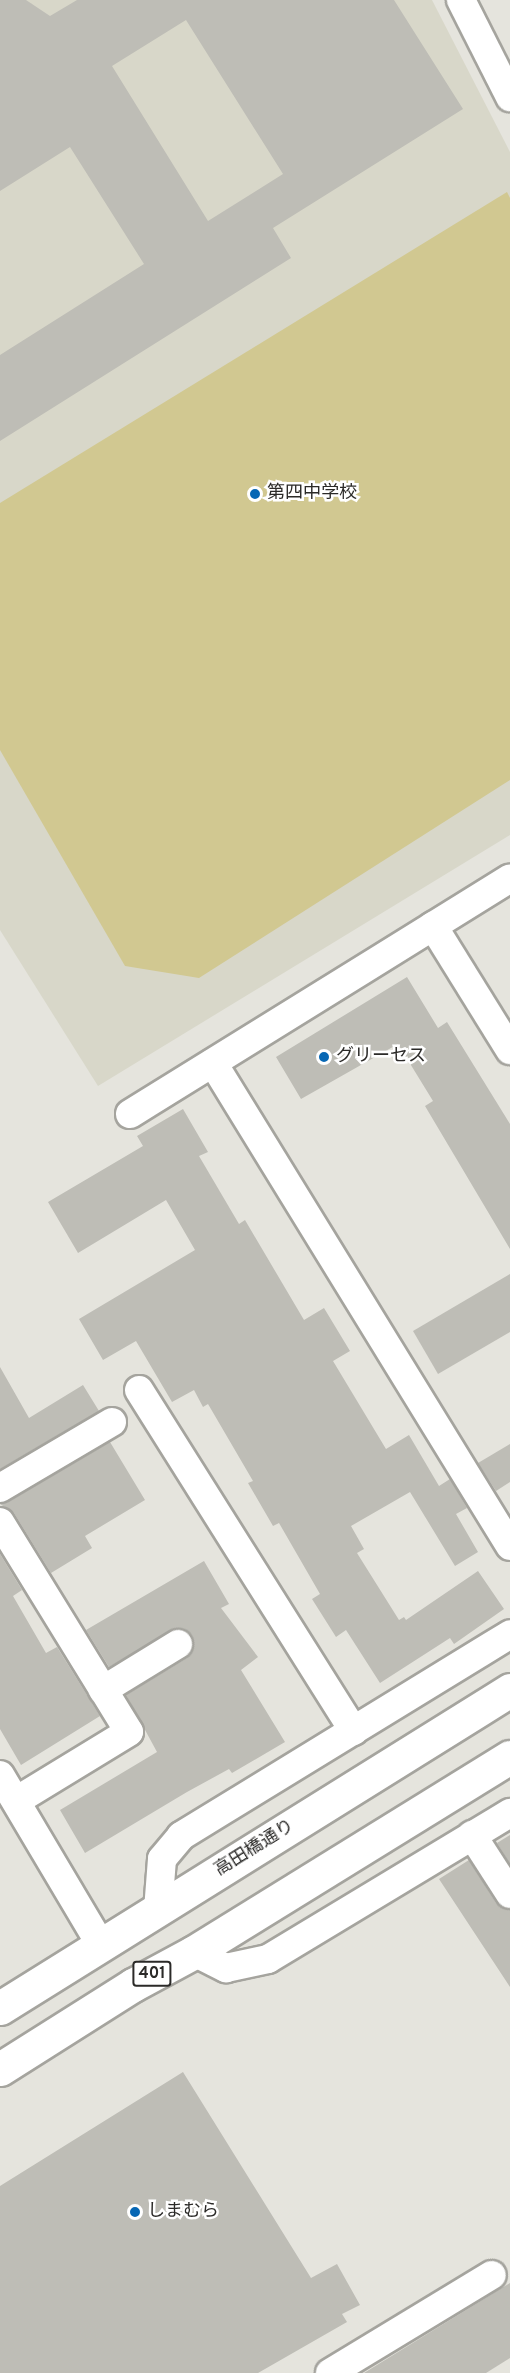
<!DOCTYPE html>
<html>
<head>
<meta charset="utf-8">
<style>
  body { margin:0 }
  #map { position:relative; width:510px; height:2373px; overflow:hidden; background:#e5e4dd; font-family:Overpass,"Noto Sans JP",sans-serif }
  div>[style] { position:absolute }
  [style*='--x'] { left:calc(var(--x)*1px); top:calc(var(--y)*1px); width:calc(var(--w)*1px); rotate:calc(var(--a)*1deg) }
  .built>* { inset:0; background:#d8d7c9 }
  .green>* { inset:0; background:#d1c891 }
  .building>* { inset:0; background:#bebdb6 }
  .roads { filter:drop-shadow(2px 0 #a5a49e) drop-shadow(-2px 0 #a5a49e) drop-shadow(0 2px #a5a49e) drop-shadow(0 -2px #a5a49e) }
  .minor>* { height:28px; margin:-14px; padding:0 14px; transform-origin:14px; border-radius:14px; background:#fff }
  .trunk>* { height:33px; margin:-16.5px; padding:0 16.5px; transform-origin:16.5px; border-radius:16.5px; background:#fff }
  .dots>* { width:16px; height:16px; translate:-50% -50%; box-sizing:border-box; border:3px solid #fff; border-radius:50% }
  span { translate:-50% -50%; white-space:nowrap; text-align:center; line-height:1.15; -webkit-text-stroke:5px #fff; paint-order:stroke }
  .shield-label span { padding:2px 4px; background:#fff; border:2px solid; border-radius:4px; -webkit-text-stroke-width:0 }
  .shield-label { font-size:16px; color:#2b2a28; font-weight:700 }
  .poi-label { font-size:18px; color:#2b2a28 }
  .left { translate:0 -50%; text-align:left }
  .street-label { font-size:18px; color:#2b2a28 }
</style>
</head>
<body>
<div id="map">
  <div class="built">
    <div style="clip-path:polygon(0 0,432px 0,510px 152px,510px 835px,98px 1086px,0 930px)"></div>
  </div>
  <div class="green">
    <div style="clip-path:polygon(507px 192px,510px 198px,510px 780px,199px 978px,125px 966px,0 750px,0 503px)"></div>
  </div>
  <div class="building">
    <div style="clip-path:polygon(evenodd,0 0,26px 0,50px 16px,77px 0,394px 0,463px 109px,273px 228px,291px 258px,0 441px,0 355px,144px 264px,70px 147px,0 191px,0 0,186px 20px,283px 174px,208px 221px,112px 66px,186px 20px)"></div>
    <div style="clip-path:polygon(407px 977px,438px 1028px,447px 1022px,510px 1124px,510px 1249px,425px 1106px,433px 1101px,398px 1044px,301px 1099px,276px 1057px)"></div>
    <div style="clip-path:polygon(183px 1109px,208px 1152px,199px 1156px,239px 1224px,245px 1220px,304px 1320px,324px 1308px,350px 1351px,333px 1361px,386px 1449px,409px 1435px,439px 1486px,450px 1479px,467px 1508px,456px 1514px,478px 1552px,455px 1566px,410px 1492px,351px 1526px,364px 1549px,357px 1553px,399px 1620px,404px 1617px,406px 1620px,478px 1571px,504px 1609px,454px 1644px,450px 1638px,380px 1683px,346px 1630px,336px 1637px,312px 1599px,320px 1594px,279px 1523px,273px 1526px,248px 1483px,253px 1481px,208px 1404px,203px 1407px,194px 1390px,172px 1402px,136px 1341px,103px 1360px,79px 1319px,195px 1250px,166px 1200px,78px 1253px,48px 1202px,143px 1146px,137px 1136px)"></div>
    <div style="clip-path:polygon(510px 1274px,510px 1332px,438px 1374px,413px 1331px)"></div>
    <div style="clip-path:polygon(0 1367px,29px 1418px,83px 1385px,99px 1411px,0 1469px)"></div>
    <div style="clip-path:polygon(110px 1442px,145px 1500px,85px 1536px,92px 1548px,51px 1573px,14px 1513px,0 1504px,8px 1502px)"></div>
    <div style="clip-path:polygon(510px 1444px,510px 1482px,496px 1491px,478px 1463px)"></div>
    <div style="clip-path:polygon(0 1554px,22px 1590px,13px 1596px,46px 1653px,57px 1647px,100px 1716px,21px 1765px,0 1729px)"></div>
    <div style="clip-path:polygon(204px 1561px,229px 1604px,221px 1608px,258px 1657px,241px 1670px,285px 1742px,232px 1773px,229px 1769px,187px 1792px,85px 1853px,60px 1810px,157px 1752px,126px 1695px,187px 1658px,194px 1644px,192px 1635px,185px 1629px,177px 1628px,109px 1667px,86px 1630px)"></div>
    <div style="clip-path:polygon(510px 1835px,510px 1864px,497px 1843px)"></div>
    <div style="clip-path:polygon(469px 1860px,496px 1903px,510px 1910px,510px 1987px,439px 1879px)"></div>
    <div style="clip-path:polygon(183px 2072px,311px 2278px,337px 2264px,360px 2305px,342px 2314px,347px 2322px,258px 2373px,0 2373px,0 2186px)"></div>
    <div style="clip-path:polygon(510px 2283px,510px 2358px,486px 2373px,364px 2373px)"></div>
  </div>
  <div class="roads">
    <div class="minor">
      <div style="--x:461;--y:0;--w:109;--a:63.2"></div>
      <div style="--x:433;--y:926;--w:146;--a:58.2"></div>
      <div style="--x:213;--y:1063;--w:567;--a:58.41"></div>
      <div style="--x:130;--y:1114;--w:447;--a:-31.8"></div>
      <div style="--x:139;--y:1390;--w:403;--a:57.8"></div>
      <div style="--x:0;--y:1488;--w:130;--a:-30.5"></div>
      <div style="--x:0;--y:1522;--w:246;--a:58.4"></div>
      <div style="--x:129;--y:1732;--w:132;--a:148.6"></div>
      <div style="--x:103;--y:1690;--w:88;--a:-31.5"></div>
      <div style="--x:0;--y:1775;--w:198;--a:59.3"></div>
      <div style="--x:472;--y:1835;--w:70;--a:57.2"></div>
      <div style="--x:158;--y:1910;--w:51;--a:-85.5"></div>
      <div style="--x:162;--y:1859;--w:30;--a:-50"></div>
      <div style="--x:181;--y:1836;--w:386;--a:-31.5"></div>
      <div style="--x:194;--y:1952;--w:36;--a:27"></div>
      <div style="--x:226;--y:1968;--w:43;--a:-12.1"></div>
      <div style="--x:268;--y:1959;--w:283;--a:-31.1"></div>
      <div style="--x:330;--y:2373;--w:189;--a:-31.2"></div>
    </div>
    <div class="trunk">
      <div style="--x:0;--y:2008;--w:601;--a:-31.94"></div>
      <div style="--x:0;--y:2069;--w:157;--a:-32.3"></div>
      <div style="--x:133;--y:1985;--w:69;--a:-28.4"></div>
      <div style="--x:194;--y:1952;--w:371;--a:-31.7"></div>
    </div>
  </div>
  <div class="dots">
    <div style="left:255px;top:494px;background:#0767b4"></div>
    <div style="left:324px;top:1057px;background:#0767b4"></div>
    <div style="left:135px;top:2212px;background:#0767b4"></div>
  </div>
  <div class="shield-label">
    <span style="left:152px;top:1974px">401</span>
  </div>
  <div class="poi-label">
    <span class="left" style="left:267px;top:494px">第四中学校</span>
    <span class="left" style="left:336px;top:1057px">グリーセス</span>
    <span class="left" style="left:147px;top:2212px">しまむら</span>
  </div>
  <div class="street-label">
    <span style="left:255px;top:1849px;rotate:-32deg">高田橋通り</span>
  </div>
</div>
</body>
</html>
